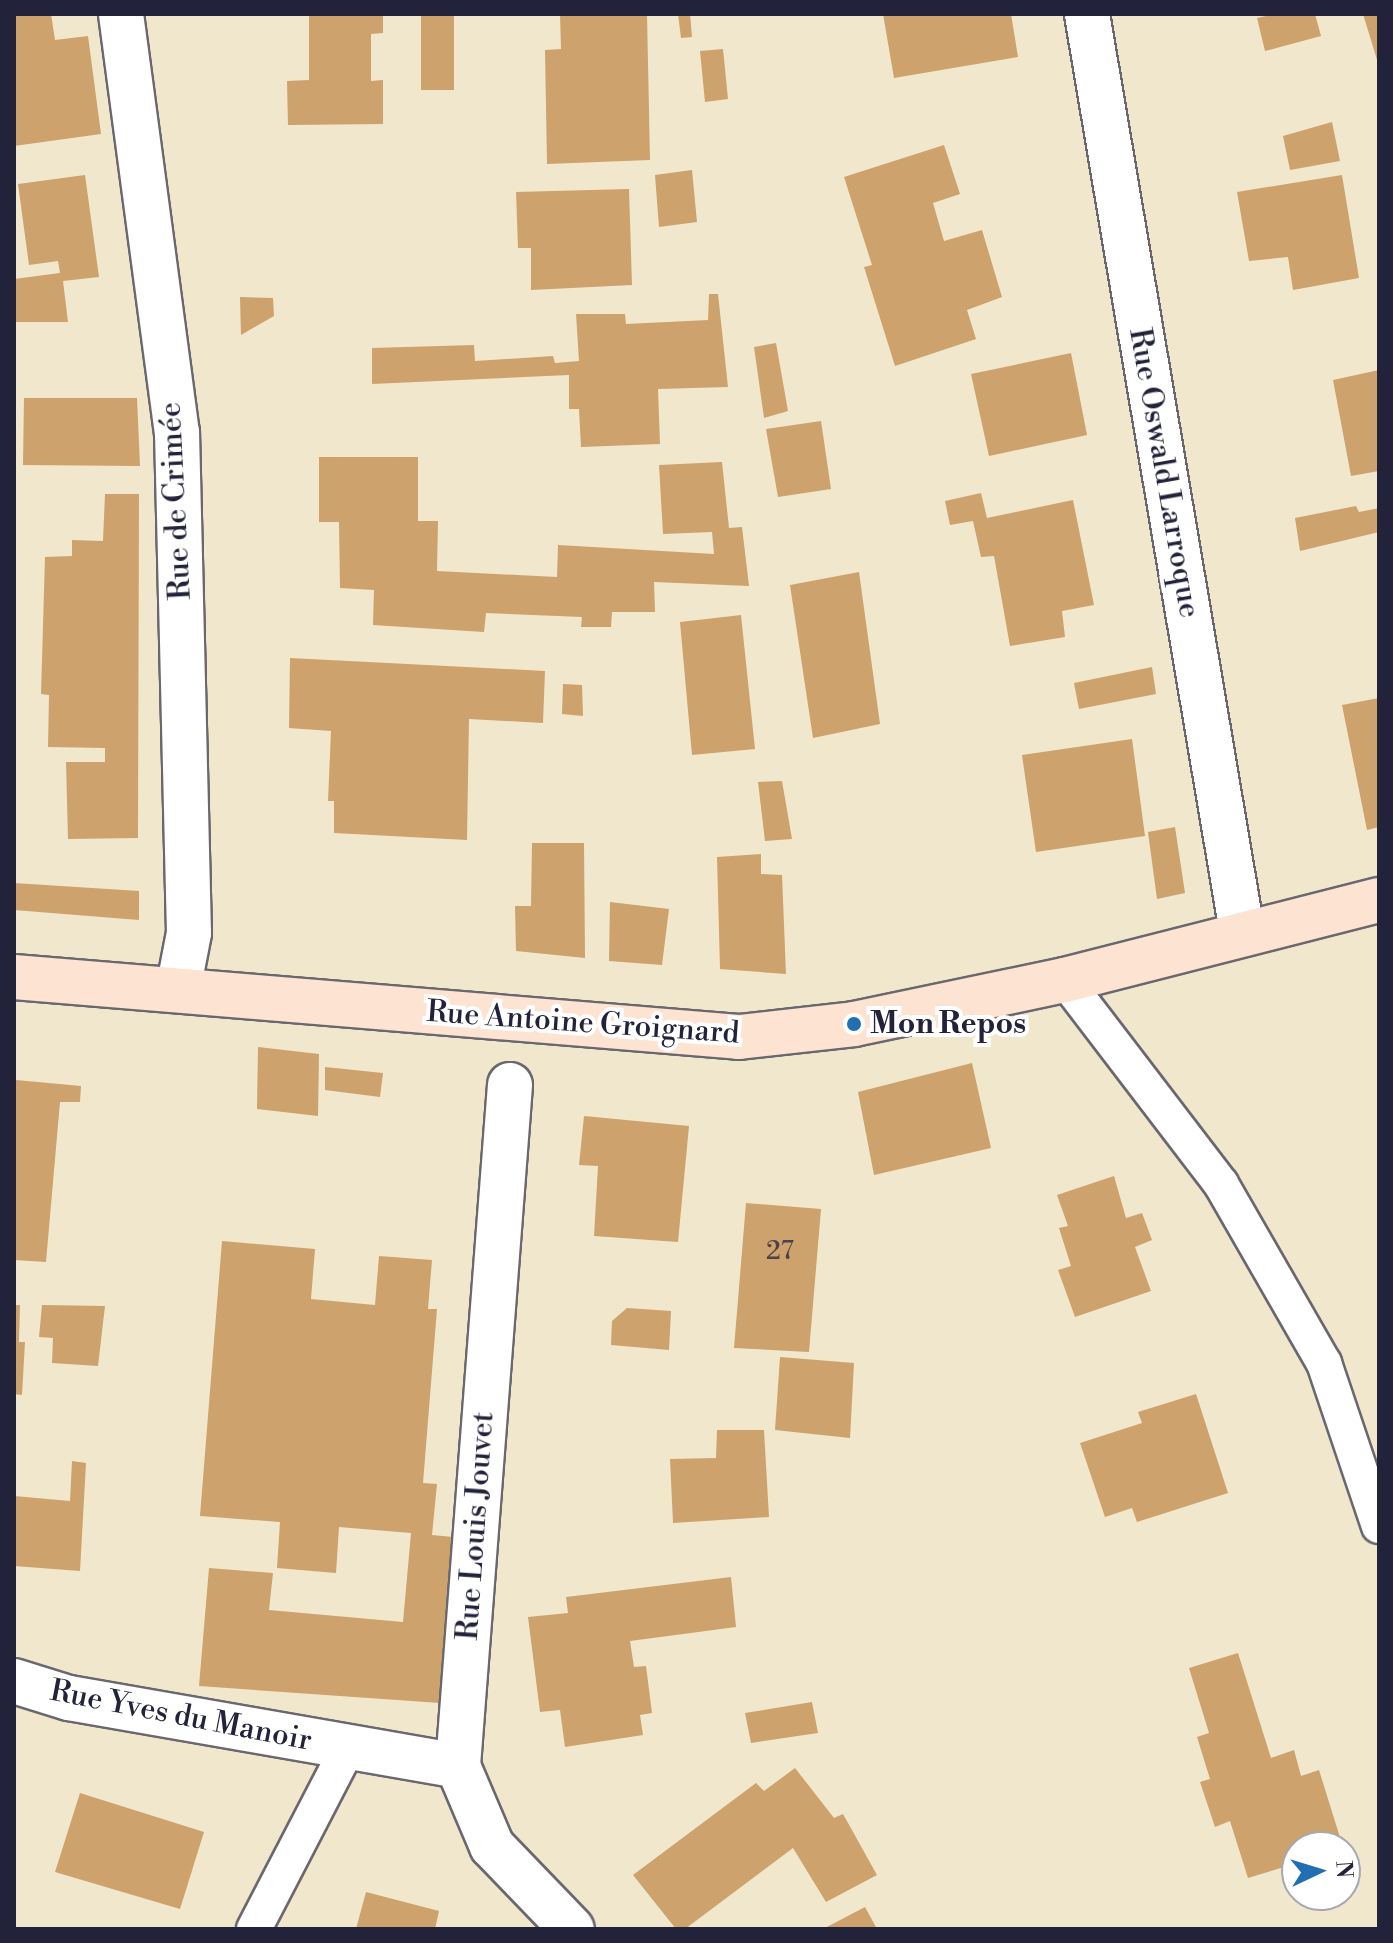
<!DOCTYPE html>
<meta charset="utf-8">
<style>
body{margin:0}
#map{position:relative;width:1393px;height:1943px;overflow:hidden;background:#f1e7cd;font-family:"Libre Bodoni",serif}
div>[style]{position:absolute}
.building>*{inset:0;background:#cda26c}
.roads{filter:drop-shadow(2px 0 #6a676e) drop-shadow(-2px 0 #6a676e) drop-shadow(0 2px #6a676e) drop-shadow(0 -2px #6a676e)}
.service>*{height:34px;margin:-17px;padding:0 17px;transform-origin:17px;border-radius:17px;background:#fff}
.minor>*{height:44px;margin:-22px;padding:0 22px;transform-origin:22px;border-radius:22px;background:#fff}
.secondary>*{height:44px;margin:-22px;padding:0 22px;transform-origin:22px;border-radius:22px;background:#fde3d1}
.dots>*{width:22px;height:22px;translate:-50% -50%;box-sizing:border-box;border:4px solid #fff;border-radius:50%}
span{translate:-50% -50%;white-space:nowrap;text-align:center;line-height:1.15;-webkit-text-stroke:8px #fff;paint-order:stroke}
.number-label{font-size:26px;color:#4d4247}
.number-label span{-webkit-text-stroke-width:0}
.street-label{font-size:30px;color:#22223b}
.poi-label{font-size:30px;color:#22223b;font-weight:700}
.left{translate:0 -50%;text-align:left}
.frame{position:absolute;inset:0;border:16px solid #22223b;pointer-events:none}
.north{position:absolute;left:1281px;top:1831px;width:80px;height:80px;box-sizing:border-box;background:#fff;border:2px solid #a7a7b1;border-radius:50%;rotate:86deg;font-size:22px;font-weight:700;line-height:32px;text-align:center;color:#22223b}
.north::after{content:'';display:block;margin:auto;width:28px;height:36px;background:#1f6fb2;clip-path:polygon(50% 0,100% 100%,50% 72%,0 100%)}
</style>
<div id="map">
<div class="building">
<div style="clip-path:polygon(14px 14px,51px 14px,55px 40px,88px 36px,101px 134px,14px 146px)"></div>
<div style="clip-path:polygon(309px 14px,383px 14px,383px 33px,371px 34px,371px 81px,383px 80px,383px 124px,288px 125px,287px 81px,309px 80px)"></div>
<div style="clip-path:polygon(421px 14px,454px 14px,454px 90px,421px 90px)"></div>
<div style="clip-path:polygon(560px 14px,647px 14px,650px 160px,547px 164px,545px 50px,561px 49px)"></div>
<div style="clip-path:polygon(678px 14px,690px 14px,692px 37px,681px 38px)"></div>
<div style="clip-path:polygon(883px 14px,1011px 14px,1018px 57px,894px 78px)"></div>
<div style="clip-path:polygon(1275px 14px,1315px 14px,1321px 36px,1265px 51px,1257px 18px)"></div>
<div style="clip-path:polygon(1363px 14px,1379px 14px,1379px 63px,1378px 63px)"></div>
<div style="clip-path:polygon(723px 49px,728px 99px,705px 102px,700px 51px)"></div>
<div style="clip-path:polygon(1332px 122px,1340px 161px,1290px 170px,1283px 136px)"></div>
<div style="clip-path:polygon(944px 145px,960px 194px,933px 203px,944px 241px,982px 230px,1002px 297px,967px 310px,976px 339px,895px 366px,864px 267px,872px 265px,844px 177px)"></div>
<div style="clip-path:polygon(692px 170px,697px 222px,659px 227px,655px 175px)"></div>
<div style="clip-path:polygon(85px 175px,99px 277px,63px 281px,68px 322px,14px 322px,14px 279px,60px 273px,58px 261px,29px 265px,18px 184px)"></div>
<div style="clip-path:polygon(1342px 175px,1359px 278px,1293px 290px,1288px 257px,1249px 261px,1237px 192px)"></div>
<div style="clip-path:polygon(629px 189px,632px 285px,531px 290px,531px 248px,518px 248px,516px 192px)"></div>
<div style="clip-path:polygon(709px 294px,718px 294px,728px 387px,658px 389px,660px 444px,581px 447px,579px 409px,569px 409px,569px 375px,372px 384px,372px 348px,474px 345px,475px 361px,553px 356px,555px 363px,579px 361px,576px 314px,625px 314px,626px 324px,708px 320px)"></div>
<div style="clip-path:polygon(240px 297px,273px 298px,274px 316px,241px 335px)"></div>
<div style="clip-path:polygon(776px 343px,788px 411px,764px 418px,754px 347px)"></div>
<div style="clip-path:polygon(1071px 353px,1087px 435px,989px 456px,971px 374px)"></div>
<div style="clip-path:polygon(1379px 370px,1379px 471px,1351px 476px,1333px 380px)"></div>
<div style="clip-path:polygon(24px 398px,137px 398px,140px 466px,23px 465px)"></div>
<div style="clip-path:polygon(821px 421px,831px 489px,778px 497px,766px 429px)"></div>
<div style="clip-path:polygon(319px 457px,418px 457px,418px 521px,438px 521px,437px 571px,557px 577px,558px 545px,714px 554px,712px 532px,663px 534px,659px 465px,722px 462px,729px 528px,742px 527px,749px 586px,654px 582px,655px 612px,612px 612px,611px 627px,581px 627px,582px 617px,486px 613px,484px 632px,373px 625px,374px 590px,340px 588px,339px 522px,319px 522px)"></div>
<div style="clip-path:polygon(981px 493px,987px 518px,1073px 500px,1094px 605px,1062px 611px,1065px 637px,1010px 646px,994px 556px,981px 557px,973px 521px,950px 525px,945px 501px)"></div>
<div style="clip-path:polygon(105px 494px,139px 494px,138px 838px,68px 839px,66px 762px,105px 762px,105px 748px,48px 747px,49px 695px,41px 694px,45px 557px,72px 556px,72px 540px,103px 541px)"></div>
<div style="clip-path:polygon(1356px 506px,1359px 512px,1379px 508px,1379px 532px,1300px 551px,1295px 518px)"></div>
<div style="clip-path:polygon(859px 572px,880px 724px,813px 738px,790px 585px)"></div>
<div style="clip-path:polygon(741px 615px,755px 749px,692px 755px,680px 622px)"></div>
<div style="clip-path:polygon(290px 658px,545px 671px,543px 723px,469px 719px,467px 840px,334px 833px,334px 801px,328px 801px,331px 731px,289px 728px)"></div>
<div style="clip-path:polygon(1152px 667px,1156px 694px,1079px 709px,1074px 683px)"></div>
<div style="clip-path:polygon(563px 684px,582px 685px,583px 716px,562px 714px)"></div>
<div style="clip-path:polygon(1379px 698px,1379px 827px,1367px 830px,1342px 705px)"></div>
<div style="clip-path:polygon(1132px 739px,1145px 836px,1036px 852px,1022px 755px)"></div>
<div style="clip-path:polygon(782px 781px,792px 839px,765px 841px,758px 782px)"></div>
<div style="clip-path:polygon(1175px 827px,1185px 893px,1157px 899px,1148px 832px)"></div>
<div style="clip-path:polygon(532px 843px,584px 843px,585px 958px,516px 951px,515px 906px,531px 906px)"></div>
<div style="clip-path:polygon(761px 854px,761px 874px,782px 875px,786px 974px,720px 969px,717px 857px)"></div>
<div style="clip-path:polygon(14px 883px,139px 891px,139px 920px,14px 910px)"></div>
<div style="clip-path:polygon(610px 902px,669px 909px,662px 965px,609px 961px)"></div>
<div style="clip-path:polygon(258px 1047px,319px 1054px,318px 1116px,257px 1109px)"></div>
<div style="clip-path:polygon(972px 1063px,991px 1148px,874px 1175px,858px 1092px)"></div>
<div style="clip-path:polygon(325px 1067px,383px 1073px,380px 1097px,325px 1090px)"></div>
<div style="clip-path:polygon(16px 1080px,81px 1086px,80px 1102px,60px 1102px,46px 1262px,14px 1260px)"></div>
<div style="clip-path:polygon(584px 1116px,689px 1126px,678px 1242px,594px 1236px,598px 1166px,579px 1165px)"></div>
<div style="clip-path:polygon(1114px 1176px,1126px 1218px,1142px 1213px,1152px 1240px,1135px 1247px,1151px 1291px,1075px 1317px,1058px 1270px,1071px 1266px,1059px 1228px,1068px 1226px,1057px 1195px)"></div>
<div style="clip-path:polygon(746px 1203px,821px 1209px,809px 1352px,734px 1348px)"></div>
<div style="clip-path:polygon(222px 1241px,315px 1249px,311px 1299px,375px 1305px,379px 1256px,432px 1260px,428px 1309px,437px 1309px,423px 1483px,437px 1484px,432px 1535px,453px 1537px,440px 1703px,199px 1686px,209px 1568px,273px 1573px,269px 1610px,403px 1622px,411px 1533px,339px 1527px,336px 1573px,277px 1568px,280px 1522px,200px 1516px)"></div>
<div style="clip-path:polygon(14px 1305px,20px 1305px,19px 1342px,25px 1342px,22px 1395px,14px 1394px)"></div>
<div style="clip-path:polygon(42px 1305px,105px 1306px,98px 1366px,52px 1363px,53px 1338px,39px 1337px)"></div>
<div style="clip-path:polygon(627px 1308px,671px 1311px,669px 1350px,611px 1345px,612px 1321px)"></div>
<div style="clip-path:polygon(780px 1357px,854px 1363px,850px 1438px,775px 1430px)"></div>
<div style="clip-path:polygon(1196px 1394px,1228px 1493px,1137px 1522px,1132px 1508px,1105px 1517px,1080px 1443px,1142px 1423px,1138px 1412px)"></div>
<div style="clip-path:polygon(717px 1430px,764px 1430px,769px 1517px,673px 1523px,670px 1459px,716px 1458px)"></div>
<div style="clip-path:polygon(72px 1461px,86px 1463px,80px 1571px,14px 1566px,14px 1496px,70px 1501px)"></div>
<div style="clip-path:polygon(731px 1577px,736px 1627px,630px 1641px,634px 1667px,646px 1666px,652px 1713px,640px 1715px,643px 1735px,565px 1747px,560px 1710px,540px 1712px,528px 1617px,568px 1613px,566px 1597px)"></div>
<div style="clip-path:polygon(1238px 1653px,1271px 1758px,1294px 1750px,1301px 1776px,1319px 1770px,1343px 1847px,1297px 1847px,1297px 1863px,1248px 1878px,1230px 1821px,1215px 1827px,1200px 1782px,1210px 1779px,1197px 1737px,1209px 1733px,1189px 1668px)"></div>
<div style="clip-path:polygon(812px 1702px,818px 1733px,751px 1743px,745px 1713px)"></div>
<div style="clip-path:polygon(795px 1768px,834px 1818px,843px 1814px,877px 1875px,826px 1902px,793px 1848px,685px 1929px,676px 1929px,633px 1875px,756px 1783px,764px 1791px)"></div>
<div style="clip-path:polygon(80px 1793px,204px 1832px,180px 1909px,55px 1872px)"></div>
<div style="clip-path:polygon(366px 1892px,439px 1911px,435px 1929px,356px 1929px)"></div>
<div style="clip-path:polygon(865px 1907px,877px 1929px,823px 1929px)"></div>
</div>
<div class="roads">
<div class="service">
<div style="left:1065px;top:980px;width:257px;rotate:52.6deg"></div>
<div style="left:1221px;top:1184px;width:207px;rotate:60.1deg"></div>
<div style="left:1324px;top:1363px;width:172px;rotate:71.4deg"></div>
<div style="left:254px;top:1929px;width:204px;rotate:-62.6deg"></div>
</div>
<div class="minor">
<div style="left:121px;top:14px;width:422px;rotate:82.4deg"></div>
<div style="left:177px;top:432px;width:501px;rotate:88.63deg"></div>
<div style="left:189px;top:933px;width:58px;rotate:100.9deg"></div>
<div style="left:1087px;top:14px;width:930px;rotate:80.41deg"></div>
<div style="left:510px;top:1085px;width:683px;rotate:94.37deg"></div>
<div style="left:458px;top:1766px;width:87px;rotate:67deg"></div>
<div style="left:492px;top:1846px;width:115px;rotate:46.1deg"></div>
<div style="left:14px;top:1681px;width:58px;rotate:17.2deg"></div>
<div style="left:69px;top:1698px;width:395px;rotate:9.9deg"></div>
</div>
<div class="secondary">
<div style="left:14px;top:977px;width:727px;rotate:4.73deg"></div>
<div style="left:739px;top:1037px;width:116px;rotate:-6.4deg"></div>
<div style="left:854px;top:1024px;width:216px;rotate:-11.8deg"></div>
<div style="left:1065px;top:980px;width:324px;rotate:-14.3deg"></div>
</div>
</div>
<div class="dots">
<div style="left:854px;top:1024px;background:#1f6fb2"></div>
</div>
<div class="number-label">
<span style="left:780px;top:1252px">27</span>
</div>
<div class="street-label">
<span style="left:1164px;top:473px;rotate:80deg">Rue Oswald Larroque</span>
<span style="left:176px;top:501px;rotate:-93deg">Rue de Crimée</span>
<span style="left:583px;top:1023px;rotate:4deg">Rue Antoine Groignard</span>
<span style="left:476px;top:1526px;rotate:-86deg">Rue Louis Jouvet</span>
<span style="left:181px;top:1716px;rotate:11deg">Rue Yves du Manoir</span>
</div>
<div class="poi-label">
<span class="left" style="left:870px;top:1024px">Mon Repos</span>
</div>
<div class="frame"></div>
<div class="north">N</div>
</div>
